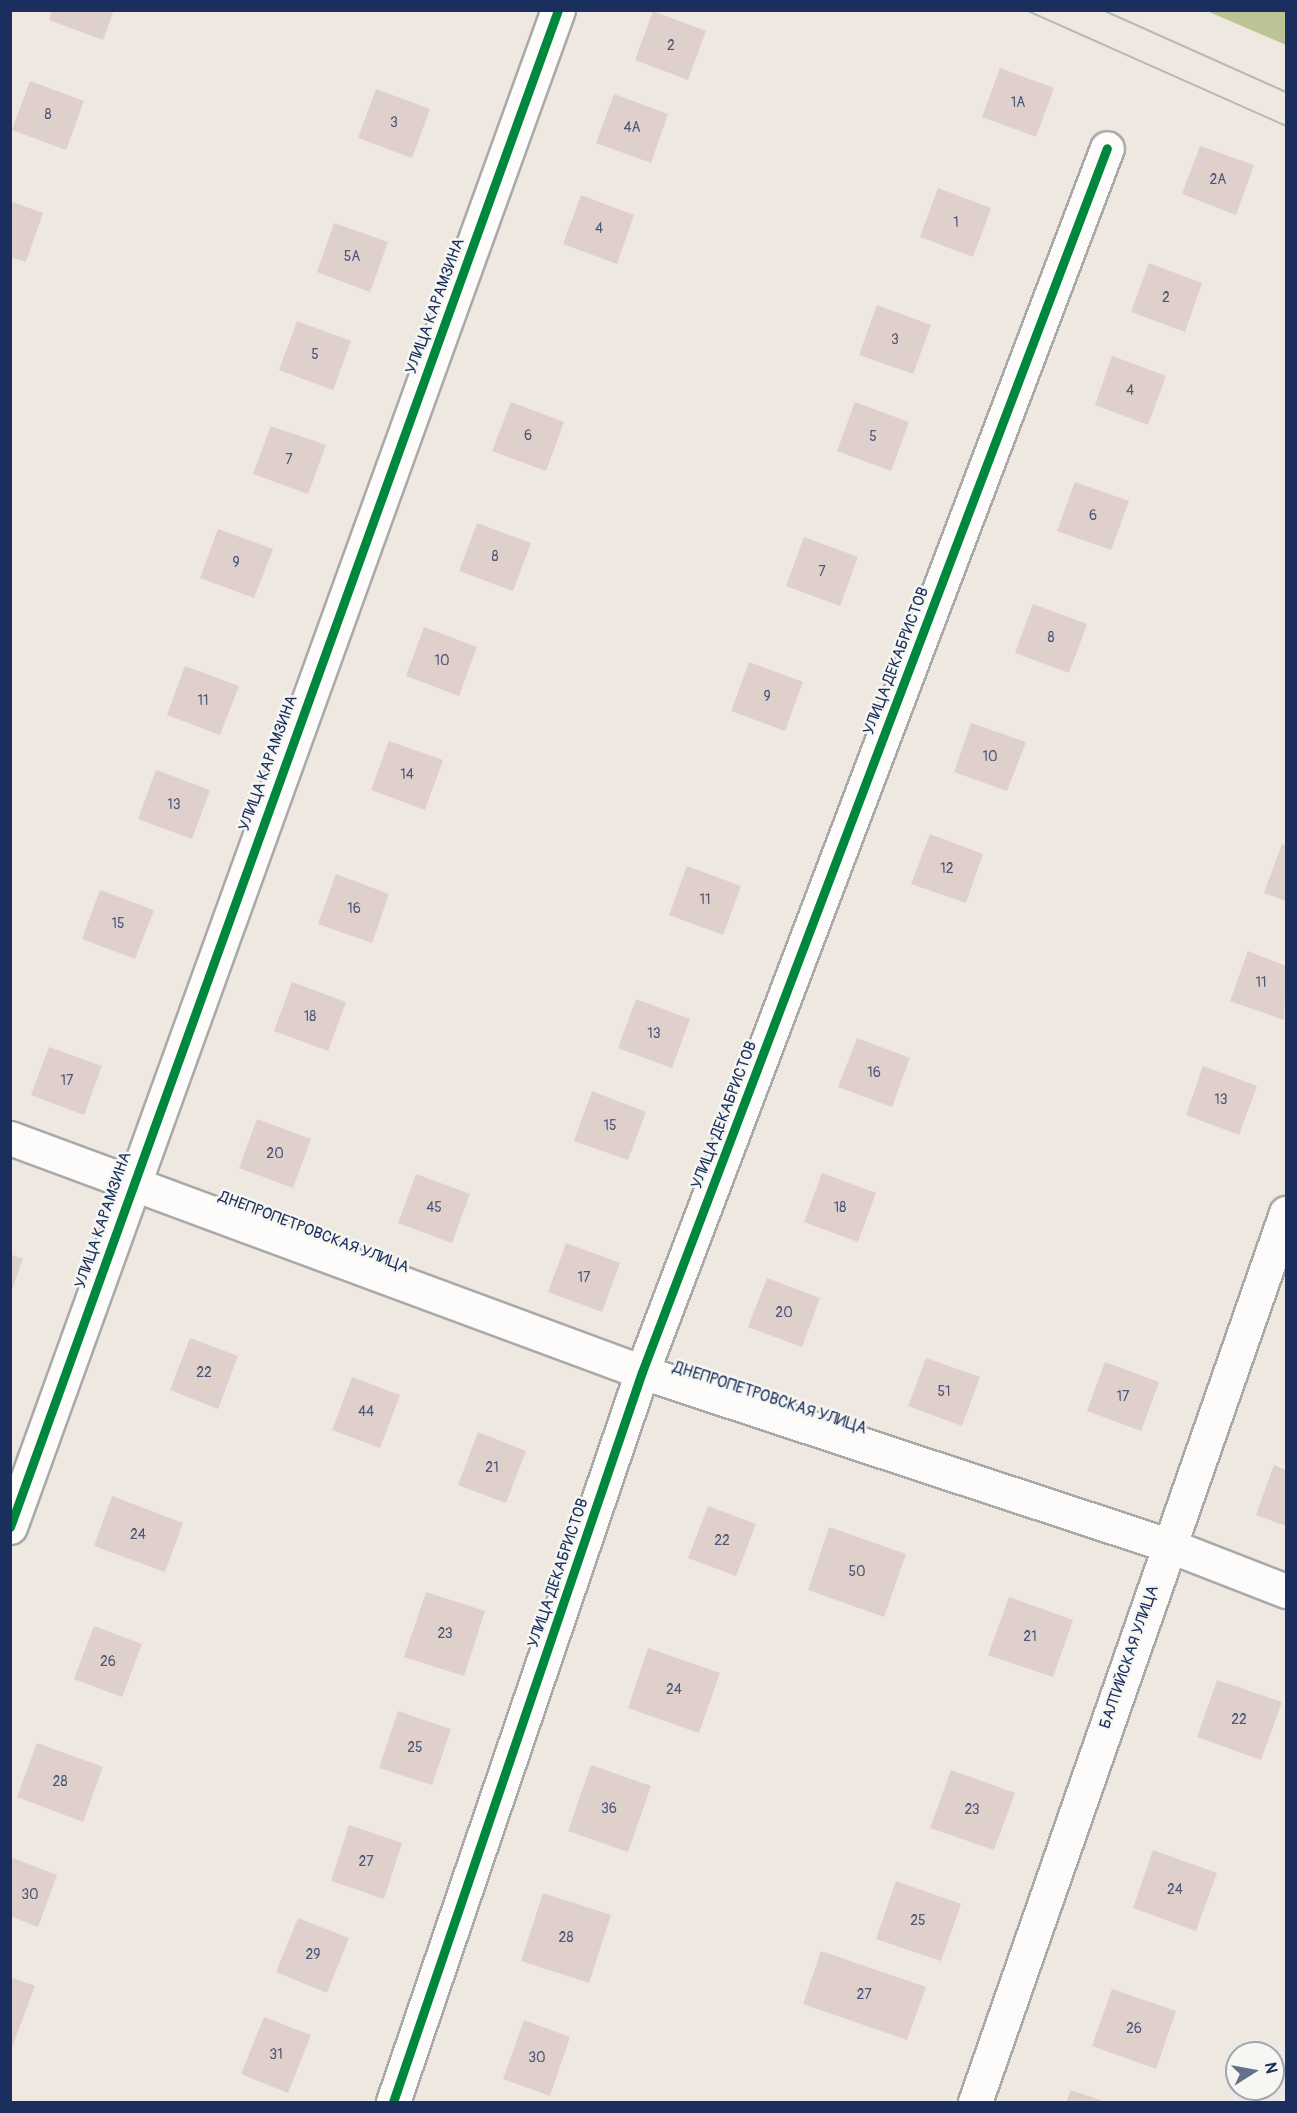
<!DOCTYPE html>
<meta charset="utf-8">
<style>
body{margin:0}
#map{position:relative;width:1297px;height:2113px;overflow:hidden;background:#efe8e0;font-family:Pangolin,sans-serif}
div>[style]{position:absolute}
.forest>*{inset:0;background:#bac494}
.building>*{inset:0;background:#dfd0cb}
.roads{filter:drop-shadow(2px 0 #aaa9aa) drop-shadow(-2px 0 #aaa9aa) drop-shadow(0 2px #aaa9aa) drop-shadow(0 -2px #aaa9aa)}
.street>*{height:33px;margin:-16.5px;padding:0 16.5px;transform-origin:16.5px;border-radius:16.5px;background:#fdfcfa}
.tram>*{height:1.5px;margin:-0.75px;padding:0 0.75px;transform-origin:0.75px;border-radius:0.75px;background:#b7b8bc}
.cycleway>*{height:9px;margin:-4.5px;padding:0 4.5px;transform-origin:4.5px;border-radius:4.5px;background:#00873e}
span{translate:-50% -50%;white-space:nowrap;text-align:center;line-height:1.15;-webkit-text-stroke:5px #f6f6f2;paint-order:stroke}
.number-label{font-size:14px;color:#4c5779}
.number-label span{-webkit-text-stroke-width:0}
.street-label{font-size:16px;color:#1b2f5e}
.frame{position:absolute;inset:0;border:12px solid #1b2f5e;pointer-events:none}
.north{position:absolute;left:1225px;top:2041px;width:60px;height:60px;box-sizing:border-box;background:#f6f6f2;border:2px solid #9ea6b7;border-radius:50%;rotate:79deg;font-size:16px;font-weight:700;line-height:24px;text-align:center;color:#1b2f5e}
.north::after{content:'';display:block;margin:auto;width:21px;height:27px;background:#65708c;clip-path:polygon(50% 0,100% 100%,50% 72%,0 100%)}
</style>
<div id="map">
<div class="forest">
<div style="clip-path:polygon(1207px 11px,1286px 11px,1286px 45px)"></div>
</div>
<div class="building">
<div style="clip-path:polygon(52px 10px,114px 10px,103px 40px,49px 20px)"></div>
<div style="clip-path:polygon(653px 11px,706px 31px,688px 80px,635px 60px)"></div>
<div style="clip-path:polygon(1000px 68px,1054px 88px,1036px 137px,982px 117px)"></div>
<div style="clip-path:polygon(30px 81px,84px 101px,66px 150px,12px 130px)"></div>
<div style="clip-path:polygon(376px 89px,430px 109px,412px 158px,358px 138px)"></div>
<div style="clip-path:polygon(614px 94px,668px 114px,651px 163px,596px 143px)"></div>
<div style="clip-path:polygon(1200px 146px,1254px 165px,1236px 215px,1182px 194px)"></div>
<div style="clip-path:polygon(938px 188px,991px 208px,973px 257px,920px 237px)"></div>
<div style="clip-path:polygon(581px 195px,634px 215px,617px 264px,563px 244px)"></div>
<div style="clip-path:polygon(10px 201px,43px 213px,26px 262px,10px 257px)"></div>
<div style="clip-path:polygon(334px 223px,388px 242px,370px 292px,317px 272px)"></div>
<div style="clip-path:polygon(1149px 263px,1202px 283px,1185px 332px,1131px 312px)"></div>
<div style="clip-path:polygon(877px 305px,931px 325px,913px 374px,859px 355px)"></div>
<div style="clip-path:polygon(297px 321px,351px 341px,333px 390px,279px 370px)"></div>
<div style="clip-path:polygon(1112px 356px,1166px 376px,1148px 425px,1095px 405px)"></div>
<div style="clip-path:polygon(511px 402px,564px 422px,546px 471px,492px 451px)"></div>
<div style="clip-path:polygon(855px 402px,909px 422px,891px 471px,837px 451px)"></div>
<div style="clip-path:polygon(271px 426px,326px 445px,308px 494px,253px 474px)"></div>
<div style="clip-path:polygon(1075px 482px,1129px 501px,1111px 550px,1057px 531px)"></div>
<div style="clip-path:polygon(477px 523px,531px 543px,513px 591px,459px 571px)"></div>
<div style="clip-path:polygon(218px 529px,273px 549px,254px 598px,200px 578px)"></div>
<div style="clip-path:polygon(804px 537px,858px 557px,840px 606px,786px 586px)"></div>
<div style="clip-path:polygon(1033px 604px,1087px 624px,1069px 673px,1015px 653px)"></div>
<div style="clip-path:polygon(424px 627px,477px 647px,459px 696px,406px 676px)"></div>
<div style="clip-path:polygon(749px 662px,803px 682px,785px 731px,731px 711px)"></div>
<div style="clip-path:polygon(185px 666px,239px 686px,220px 735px,167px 715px)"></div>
<div style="clip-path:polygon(971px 723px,1026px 742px,1007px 791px,954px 772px)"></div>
<div style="clip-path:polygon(389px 741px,443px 760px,425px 810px,371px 790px)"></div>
<div style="clip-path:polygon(156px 770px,210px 790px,192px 839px,138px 819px)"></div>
<div style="clip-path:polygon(930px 834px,983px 854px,966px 903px,911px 884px)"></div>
<div style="clip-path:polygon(1282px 844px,1286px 846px,1286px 901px,1264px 893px)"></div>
<div style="clip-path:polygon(687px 866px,741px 886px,723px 935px,669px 915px)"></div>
<div style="clip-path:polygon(336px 874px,389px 894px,372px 943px,318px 924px)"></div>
<div style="clip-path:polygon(100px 890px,154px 910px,135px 959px,82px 939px)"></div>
<div style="clip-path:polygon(1248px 951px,1286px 966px,1284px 1020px,1230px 1001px)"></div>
<div style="clip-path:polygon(292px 982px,346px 1002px,328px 1051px,274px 1031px)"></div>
<div style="clip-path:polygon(636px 999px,690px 1019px,672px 1068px,618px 1048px)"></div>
<div style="clip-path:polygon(857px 1038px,910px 1058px,892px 1107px,838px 1087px)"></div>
<div style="clip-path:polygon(49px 1047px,102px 1066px,84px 1115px,31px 1095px)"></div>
<div style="clip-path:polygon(1203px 1066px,1257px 1086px,1239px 1135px,1186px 1115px)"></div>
<div style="clip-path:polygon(592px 1091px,646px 1112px,628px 1160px,574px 1141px)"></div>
<div style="clip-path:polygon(257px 1119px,311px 1139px,293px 1188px,239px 1168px)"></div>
<div style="clip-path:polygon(822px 1173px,876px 1193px,858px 1242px,804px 1222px)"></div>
<div style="clip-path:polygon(416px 1174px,470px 1194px,452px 1243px,398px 1223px)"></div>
<div style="clip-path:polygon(566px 1243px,620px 1263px,602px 1312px,548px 1292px)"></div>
<div style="clip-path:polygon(10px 1254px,23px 1259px,11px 1292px,10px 1292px)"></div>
<div style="clip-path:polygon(767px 1278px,820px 1298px,802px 1347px,748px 1327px)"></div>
<div style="clip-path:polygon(190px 1338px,238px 1356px,218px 1409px,170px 1390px)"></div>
<div style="clip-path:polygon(926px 1358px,980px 1377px,962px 1426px,908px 1406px)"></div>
<div style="clip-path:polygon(1105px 1362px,1159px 1382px,1141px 1431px,1087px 1411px)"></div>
<div style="clip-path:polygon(352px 1377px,400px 1395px,380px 1448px,332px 1430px)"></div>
<div style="clip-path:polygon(478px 1432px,526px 1451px,506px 1503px,458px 1485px)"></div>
<div style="clip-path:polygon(1274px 1465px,1286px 1470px,1286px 1526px,1256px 1515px)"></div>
<div style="clip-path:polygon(112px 1496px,183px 1523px,165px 1572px,94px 1546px)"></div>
<div style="clip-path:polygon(708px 1506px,756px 1524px,736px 1576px,688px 1558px)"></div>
<div style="clip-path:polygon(829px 1527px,906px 1554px,884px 1617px,808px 1590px)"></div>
<div style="clip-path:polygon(426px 1592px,485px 1611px,464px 1676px,404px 1657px)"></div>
<div style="clip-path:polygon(1009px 1597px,1073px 1620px,1053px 1677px,988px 1655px)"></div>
<div style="clip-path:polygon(94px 1626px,142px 1644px,122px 1697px,74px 1679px)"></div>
<div style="clip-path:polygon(648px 1648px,720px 1673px,699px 1733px,628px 1708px)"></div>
<div style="clip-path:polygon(1217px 1680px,1282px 1702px,1261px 1760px,1197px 1737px)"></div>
<div style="clip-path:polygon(398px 1711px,451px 1729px,432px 1785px,379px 1768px)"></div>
<div style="clip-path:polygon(37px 1743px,103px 1767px,83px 1822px,17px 1797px)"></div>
<div style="clip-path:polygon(591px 1765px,651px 1786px,628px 1852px,568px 1831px)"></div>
<div style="clip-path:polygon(951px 1770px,1015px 1793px,994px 1850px,930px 1828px)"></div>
<div style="clip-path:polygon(349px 1825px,402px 1843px,384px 1899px,331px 1881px)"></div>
<div style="clip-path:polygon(1153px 1850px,1217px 1873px,1196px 1931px,1133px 1908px)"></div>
<div style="clip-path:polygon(10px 1857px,57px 1875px,38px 1927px,10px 1916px)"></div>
<div style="clip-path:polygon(896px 1881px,961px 1904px,941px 1961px,876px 1939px)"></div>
<div style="clip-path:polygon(543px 1893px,611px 1915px,589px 1983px,521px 1961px)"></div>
<div style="clip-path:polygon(298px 1918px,349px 1938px,327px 1993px,276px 1972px)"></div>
<div style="clip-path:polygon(821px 1951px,926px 1987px,907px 2040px,803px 2004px)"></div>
<div style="clip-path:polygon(10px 1977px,35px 1986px,11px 2050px,10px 2050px)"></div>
<div style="clip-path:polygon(1112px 1989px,1176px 2011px,1156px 2069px,1092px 2046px)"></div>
<div style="clip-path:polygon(264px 2017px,311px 2035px,288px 2093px,241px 2074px)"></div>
<div style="clip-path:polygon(524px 2020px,570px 2037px,550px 2096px,503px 2079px)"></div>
<div style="clip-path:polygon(1071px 2090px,1106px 2102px,1066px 2102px)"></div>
</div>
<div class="roads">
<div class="street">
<div style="left:10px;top:1138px;width:674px;rotate:20.32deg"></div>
<div style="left:642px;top:1372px;width:554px;rotate:18.21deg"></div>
<div style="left:1168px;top:1545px;width:127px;rotate:21.3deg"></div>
<div style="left:10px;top:1527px;width:1613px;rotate:-70.14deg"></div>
<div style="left:393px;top:2102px;width:771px;rotate:-71.17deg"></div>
<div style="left:642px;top:1372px;width:1309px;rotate:-69.2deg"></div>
<div style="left:975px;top:2102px;width:942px;rotate:-70.72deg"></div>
</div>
</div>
<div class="tram">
<div style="left:1026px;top:10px;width:285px;rotate:24deg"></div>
<div style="left:1103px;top:10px;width:201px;rotate:24.1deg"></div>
</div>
<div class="cycleway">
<div style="left:10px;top:1527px;width:1613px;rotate:-70.14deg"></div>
<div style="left:393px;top:2102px;width:771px;rotate:-71.17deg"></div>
<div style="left:642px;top:1372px;width:1309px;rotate:-69.2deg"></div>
</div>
<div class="number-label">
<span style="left:671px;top:46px">2</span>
<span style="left:1018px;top:103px">1А</span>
<span style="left:48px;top:115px">8</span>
<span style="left:394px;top:123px">3</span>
<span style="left:632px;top:128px">4А</span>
<span style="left:1218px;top:180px">2А</span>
<span style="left:956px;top:223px">1</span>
<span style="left:599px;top:229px">4</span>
<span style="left:352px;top:257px">5А</span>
<span style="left:1166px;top:298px">2</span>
<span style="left:895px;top:340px">3</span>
<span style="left:315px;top:355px">5</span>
<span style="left:1130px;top:391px">4</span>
<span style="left:528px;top:436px">6</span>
<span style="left:873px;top:437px">5</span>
<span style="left:289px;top:460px">7</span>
<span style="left:1093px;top:516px">6</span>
<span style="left:495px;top:557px">8</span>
<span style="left:236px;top:563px">9</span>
<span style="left:822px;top:572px">7</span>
<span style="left:1051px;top:638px">8</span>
<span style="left:442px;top:661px">10</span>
<span style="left:767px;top:697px">9</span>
<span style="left:203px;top:701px">11</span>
<span style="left:990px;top:757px">10</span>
<span style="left:407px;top:775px">14</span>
<span style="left:174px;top:805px">13</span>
<span style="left:947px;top:869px">12</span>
<span style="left:705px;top:900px">11</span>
<span style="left:354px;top:909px">16</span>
<span style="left:118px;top:924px">15</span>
<span style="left:1261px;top:983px">11</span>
<span style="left:310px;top:1017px">18</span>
<span style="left:654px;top:1034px">13</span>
<span style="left:874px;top:1073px">16</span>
<span style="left:67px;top:1081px">17</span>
<span style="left:1221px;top:1100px">13</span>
<span style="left:610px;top:1126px">15</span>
<span style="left:275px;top:1154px">20</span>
<span style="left:434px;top:1208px">45</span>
<span style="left:840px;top:1208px">18</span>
<span style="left:584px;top:1278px">17</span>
<span style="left:784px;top:1313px">20</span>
<span style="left:204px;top:1373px">22</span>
<span style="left:944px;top:1392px">51</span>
<span style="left:1123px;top:1397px">17</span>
<span style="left:366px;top:1412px">44</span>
<span style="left:492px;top:1468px">21</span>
<span style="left:138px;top:1535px">24</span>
<span style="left:722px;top:1541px">22</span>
<span style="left:857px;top:1572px">50</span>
<span style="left:445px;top:1634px">23</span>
<span style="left:1030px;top:1637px">21</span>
<span style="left:108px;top:1662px">26</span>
<span style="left:674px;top:1690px">24</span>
<span style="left:1239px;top:1720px">22</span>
<span style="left:415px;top:1748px">25</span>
<span style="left:60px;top:1782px">28</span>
<span style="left:609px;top:1809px">36</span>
<span style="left:972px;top:1810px">23</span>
<span style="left:366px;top:1862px">27</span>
<span style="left:1175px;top:1890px">24</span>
<span style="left:30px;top:1895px">30</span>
<span style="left:918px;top:1921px">25</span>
<span style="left:566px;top:1938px">28</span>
<span style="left:313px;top:1955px">29</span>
<span style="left:864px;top:1995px">27</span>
<span style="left:1134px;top:2029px">26</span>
<span style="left:276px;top:2055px">31</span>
<span style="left:537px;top:2058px">30</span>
</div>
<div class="street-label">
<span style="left:435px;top:306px;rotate:-70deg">УЛИЦА КАРАМЗИНА</span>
<span style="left:896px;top:661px;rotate:-69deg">УЛИЦА ДЕКАБРИСТОВ</span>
<span style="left:268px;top:763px;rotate:-70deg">УЛИЦА КАРАМЗИНА</span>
<span style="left:724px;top:1115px;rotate:-69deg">УЛИЦА ДЕКАБРИСТОВ</span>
<span style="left:103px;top:1220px;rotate:-71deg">УЛИЦА КАРАМЗИНА</span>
<span style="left:314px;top:1232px;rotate:21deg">ДНЕПРОПЕТРОВСКАЯ УЛИЦА</span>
<span style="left:770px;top:1398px;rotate:18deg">ДНЕПРОПЕТРОВСКАЯ УЛИЦА</span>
<span style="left:558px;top:1573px;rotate:-71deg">УЛИЦА ДЕКАБРИСТОВ</span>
<span style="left:1129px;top:1657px;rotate:-71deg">БАЛТИЙСКАЯ УЛИЦА</span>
</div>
<div class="frame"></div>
<div class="north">N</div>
</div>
